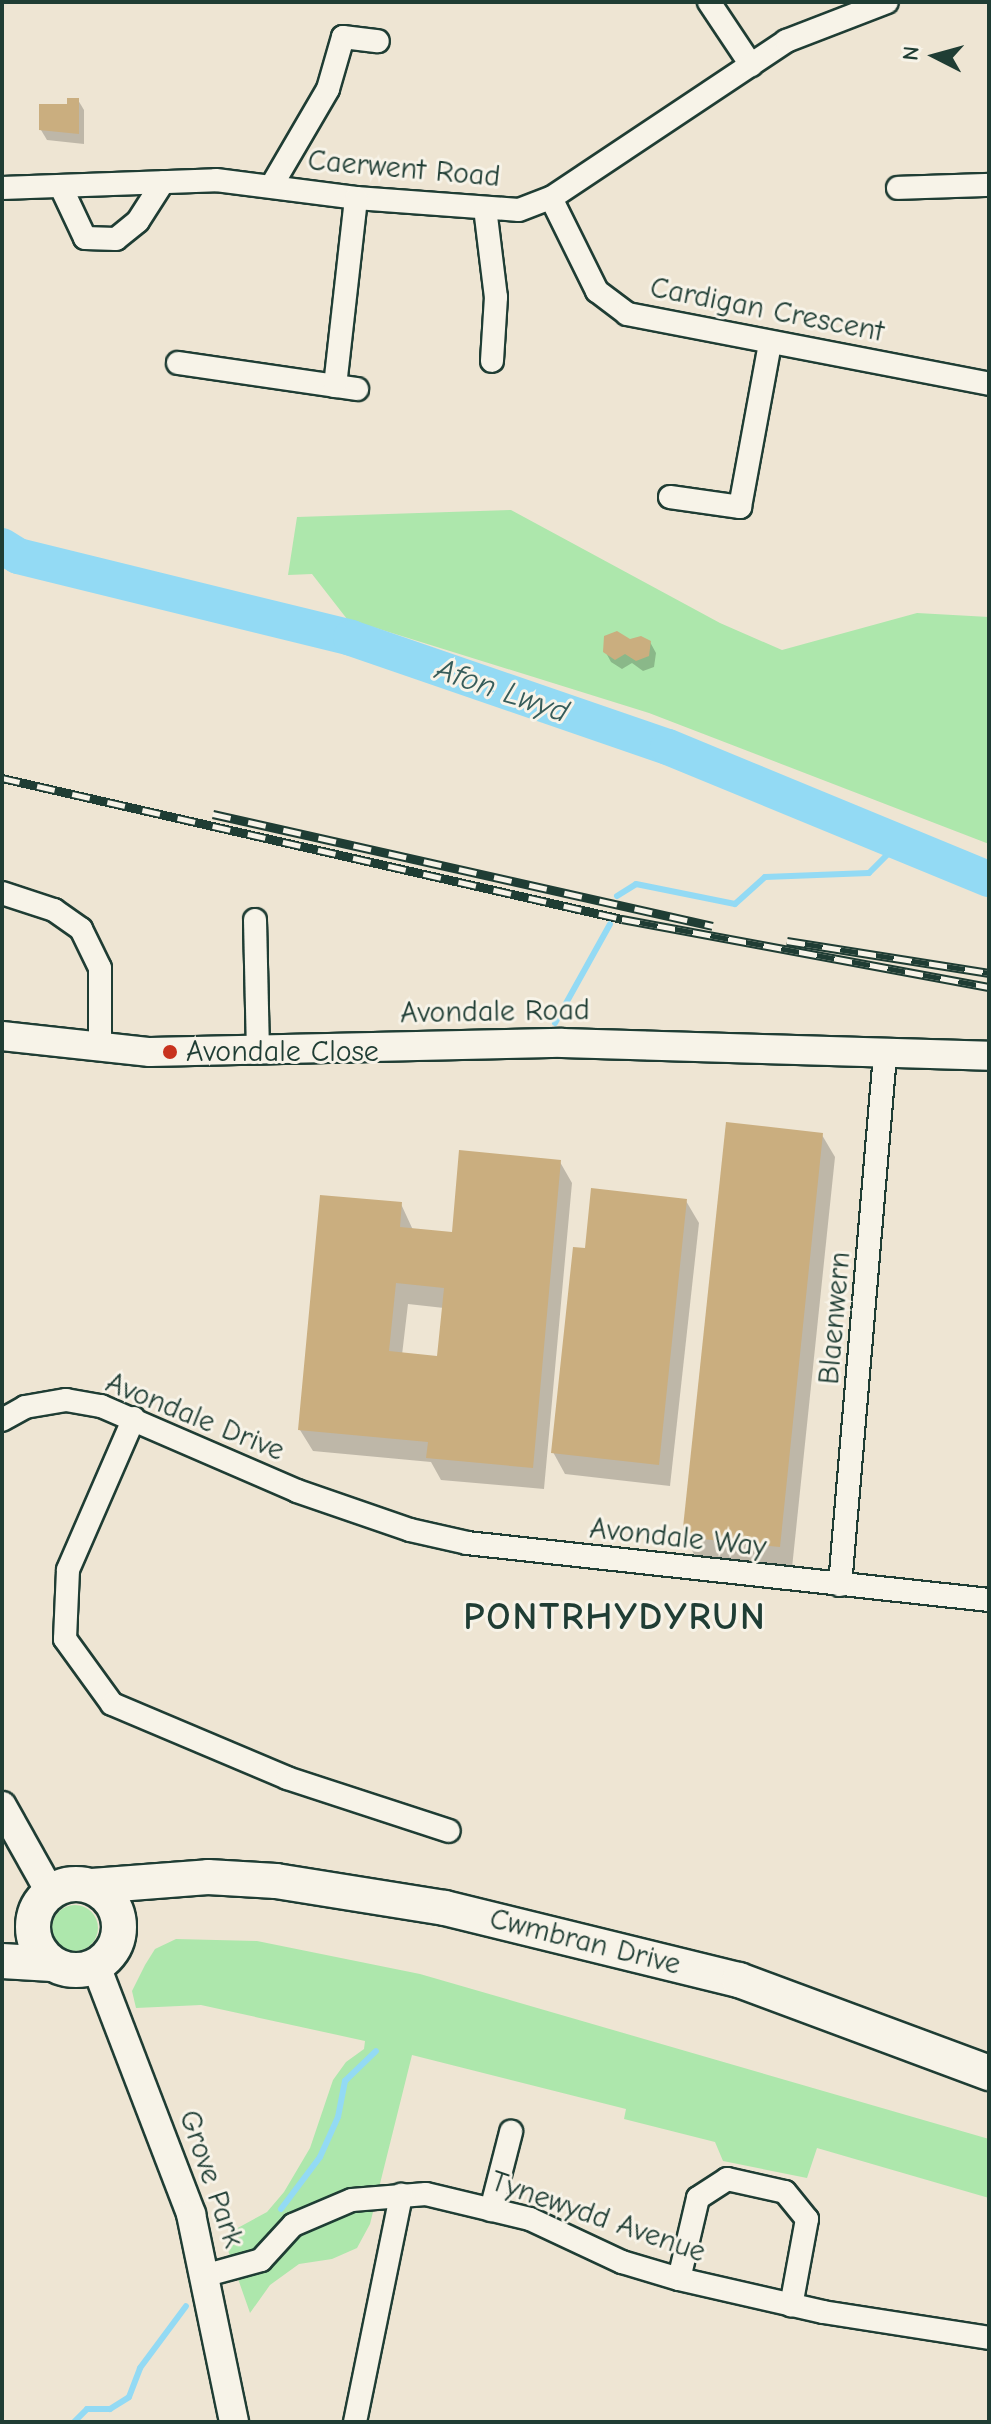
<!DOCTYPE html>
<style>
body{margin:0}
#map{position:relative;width:991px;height:2424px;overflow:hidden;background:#eee5d3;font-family:"Comic Neue",sans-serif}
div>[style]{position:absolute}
.green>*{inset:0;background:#ade7ac}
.round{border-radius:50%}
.shadow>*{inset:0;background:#0003}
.stream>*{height:6px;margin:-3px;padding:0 3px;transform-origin:3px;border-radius:3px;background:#93daf4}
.river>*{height:36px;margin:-18px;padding:0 18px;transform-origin:18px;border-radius:18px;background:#93daf4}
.building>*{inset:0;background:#caae7f}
.roads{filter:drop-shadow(2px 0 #1f3d34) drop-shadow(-2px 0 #1f3d34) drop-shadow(0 2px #1f3d34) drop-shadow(0 -2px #1f3d34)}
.minor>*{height:22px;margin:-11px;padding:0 11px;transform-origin:11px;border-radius:11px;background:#f7f3e8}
.tertiary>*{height:28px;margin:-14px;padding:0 14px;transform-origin:14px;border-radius:14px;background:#f7f3e8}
.primary>*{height:34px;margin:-17px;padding:0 17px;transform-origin:17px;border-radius:17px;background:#f7f3e8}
.primary>.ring{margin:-17px;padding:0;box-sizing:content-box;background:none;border:34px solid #f7f3e8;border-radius:50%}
.rail>*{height:9px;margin-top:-4.5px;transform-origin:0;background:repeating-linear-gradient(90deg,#f7f3e8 0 18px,#1f3d34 0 36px);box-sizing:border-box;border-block:2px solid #1f3d34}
.dots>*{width:22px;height:22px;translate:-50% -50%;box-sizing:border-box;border:4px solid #f7f3e8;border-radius:50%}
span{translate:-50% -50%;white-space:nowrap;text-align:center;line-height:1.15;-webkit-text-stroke:6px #f7f3e8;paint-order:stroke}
.street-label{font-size:30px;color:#1f3d34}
.poi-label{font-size:30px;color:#1f3d34}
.left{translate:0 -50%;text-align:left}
.water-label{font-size:32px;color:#365c5a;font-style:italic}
.district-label{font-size:38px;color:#1f3d34;font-weight:700;letter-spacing:2px}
.frame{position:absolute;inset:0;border:4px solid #1f3d34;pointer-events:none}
.north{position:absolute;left:895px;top:16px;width:80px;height:80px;-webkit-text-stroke:6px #f7f3e8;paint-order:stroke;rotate:276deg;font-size:22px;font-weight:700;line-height:32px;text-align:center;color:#1f3d34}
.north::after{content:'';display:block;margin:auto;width:28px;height:36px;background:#1f3d34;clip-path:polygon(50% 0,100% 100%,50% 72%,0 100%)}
</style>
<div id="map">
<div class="green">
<div style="clip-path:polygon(511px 510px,720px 623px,782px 650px,917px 613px,989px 617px,989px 844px,649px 713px,347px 619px,312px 574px,288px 575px,297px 517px)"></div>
<div class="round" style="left:52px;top:1905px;width:46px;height:46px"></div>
<div style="clip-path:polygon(176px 1939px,257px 1941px,420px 1974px,989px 2139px,989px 2198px,817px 2148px,807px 2178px,723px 2161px,715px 2142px,624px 2119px,626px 2109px,412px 2055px,370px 2224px,357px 2248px,332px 2259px,299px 2264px,270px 2285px,250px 2313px,223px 2236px,267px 2212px,284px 2192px,310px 2148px,333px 2080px,346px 2062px,364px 2049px,365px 2041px,201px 2005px,136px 2008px,132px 1991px,145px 1965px,155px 1949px)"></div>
</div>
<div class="shadow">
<div style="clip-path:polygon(78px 100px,84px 110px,84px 144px,47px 140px,41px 130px)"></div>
<div style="clip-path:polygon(629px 641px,650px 642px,656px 653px,654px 667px,643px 671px,632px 663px,622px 669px,611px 662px,605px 651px)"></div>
<div style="clip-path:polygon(822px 1135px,835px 1157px,792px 1568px,697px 1559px,684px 1537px)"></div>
<div style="clip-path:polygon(evenodd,560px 1162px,572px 1183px,544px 1489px,441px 1480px,431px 1462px,313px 1451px,300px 1430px,401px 1204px,413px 1230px,454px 1234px,560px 1162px,408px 1304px,444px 1308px,439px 1359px,402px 1355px,408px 1304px)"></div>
<div style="clip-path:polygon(686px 1201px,699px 1223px,670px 1486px,565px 1474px,553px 1452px,587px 1250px)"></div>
</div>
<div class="stream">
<div style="left:617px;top:896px;width:22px;rotate:-32deg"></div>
<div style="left:636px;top:884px;width:101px;rotate:11.4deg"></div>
<div style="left:735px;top:904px;width:40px;rotate:-42deg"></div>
<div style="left:765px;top:877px;width:104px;rotate:-2.2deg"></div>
<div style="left:869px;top:873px;width:40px;rotate:-45deg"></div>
<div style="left:555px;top:1023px;width:113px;rotate:-60.9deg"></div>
<div style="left:281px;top:2209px;width:65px;rotate:-53.1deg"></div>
<div style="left:320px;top:2157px;width:44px;rotate:-65.8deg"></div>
<div style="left:338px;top:2117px;width:37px;rotate:-79deg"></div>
<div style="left:345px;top:2081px;width:43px;rotate:-44.1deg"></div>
<div style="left:74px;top:2422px;width:18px;rotate:-45deg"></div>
<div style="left:87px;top:2409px;width:23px"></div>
<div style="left:110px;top:2409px;width:22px;rotate:-32deg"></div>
<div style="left:129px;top:2397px;width:31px;rotate:-69deg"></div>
<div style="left:140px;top:2368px;width:77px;rotate:-53.4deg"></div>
</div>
<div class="river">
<div style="left:2px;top:546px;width:19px;rotate:32deg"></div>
<div style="left:18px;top:556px;width:343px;rotate:13.8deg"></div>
<div style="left:351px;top:638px;width:335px;rotate:19deg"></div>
<div style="left:668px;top:747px;width:347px;rotate:22.4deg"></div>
</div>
<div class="building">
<div style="clip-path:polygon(67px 98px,79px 98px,79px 134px,39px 130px,39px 104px,67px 104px)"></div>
<div style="clip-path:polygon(617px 631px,630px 639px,641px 636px,651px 641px,649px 656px,636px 661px,625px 654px,615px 660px,603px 652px,604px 636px)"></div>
<div style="clip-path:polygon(726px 1122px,823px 1133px,780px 1547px,682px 1537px)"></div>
<div style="clip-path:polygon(evenodd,459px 1150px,561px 1160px,533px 1468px,426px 1458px,428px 1442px,298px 1430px,320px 1195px,402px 1202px,400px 1227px,452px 1232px,459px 1150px,396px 1283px,444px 1288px,437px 1356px,389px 1351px,396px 1283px)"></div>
<div style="clip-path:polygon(591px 1188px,687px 1199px,659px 1465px,551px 1453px,573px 1247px,585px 1248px)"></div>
</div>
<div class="roads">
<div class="minor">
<div style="left:709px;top:2px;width:76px;rotate:56.3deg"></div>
<div style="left:272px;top:185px;width:111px;rotate:-59.7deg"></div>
<div style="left:328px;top:89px;width:54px;rotate:-73.9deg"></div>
<div style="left:343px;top:37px;width:35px;rotate:7deg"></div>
<div style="left:61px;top:187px;width:56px;rotate:64.8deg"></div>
<div style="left:85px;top:238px;width:31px;rotate:2deg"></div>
<div style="left:116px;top:239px;width:28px;rotate:-39deg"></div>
<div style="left:138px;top:221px;width:46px;rotate:-57.3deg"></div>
<div style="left:2px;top:188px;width:214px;rotate:-2.1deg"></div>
<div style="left:216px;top:180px;width:141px;rotate:7.3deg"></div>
<div style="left:356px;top:198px;width:163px;rotate:4.2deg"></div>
<div style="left:519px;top:210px;width:34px;rotate:-21deg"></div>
<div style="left:551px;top:198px;width:283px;rotate:-33.7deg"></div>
<div style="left:786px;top:41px;width:108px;rotate:-21.1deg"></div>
<div style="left:898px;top:188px;width:91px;rotate:-1.9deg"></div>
<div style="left:551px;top:198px;width:104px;rotate:63.7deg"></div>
<div style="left:597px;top:291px;width:38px;rotate:37deg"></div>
<div style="left:627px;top:314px;width:369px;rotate:10.9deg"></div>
<div style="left:485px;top:208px;width:90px;rotate:83deg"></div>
<div style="left:496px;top:297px;width:64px;rotate:93.6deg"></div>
<div style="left:178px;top:363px;width:181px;rotate:8.3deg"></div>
<div style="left:335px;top:386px;width:189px;rotate:-83.6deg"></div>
<div style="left:670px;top:497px;width:71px;rotate:8.1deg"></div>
<div style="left:740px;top:507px;width:166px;rotate:-79.6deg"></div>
<div style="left:2px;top:893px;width:55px;rotate:18.1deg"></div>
<div style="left:54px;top:910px;width:33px;rotate:35deg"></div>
<div style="left:81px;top:929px;width:43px;rotate:64deg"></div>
<div style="left:100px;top:968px;width:80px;rotate:90deg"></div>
<div style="left:255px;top:920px;width:129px;rotate:88.7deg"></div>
<div style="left:134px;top:1418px;width:166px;rotate:113.5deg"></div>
<div style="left:68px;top:1570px;width:69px;rotate:92.5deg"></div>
<div style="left:65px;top:1639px;width:80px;rotate:54.1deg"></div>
<div style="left:112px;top:1704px;width:190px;rotate:22.9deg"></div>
<div style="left:287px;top:1778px;width:170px;rotate:18.1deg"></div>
<div style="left:2px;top:1420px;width:26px;rotate:-29deg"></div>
<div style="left:25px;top:1407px;width:42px;rotate:-9.7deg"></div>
<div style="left:66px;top:1400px;width:36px;rotate:10deg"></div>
<div style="left:101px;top:1406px;width:214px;rotate:23.4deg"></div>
<div style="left:297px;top:1491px;width:120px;rotate:19deg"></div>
<div style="left:410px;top:1530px;width:58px;rotate:12.8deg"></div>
<div style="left:467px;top:1543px;width:525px;rotate:6.23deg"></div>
<div style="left:840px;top:1585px;width:532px;rotate:-85.15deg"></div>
<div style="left:491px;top:2210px;width:81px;rotate:-75.6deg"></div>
<div style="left:207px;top:2275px;width:56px;rotate:-15.5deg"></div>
<div style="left:261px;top:2260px;width:47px;rotate:-47.6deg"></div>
<div style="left:293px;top:2225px;width:64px;rotate:-23deg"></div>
<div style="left:352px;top:2200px;width:74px;rotate:-4.6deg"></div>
<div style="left:426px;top:2194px;width:107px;rotate:13.5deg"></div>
<div style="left:530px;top:2219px;width:102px;rotate:25.1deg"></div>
<div style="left:622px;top:2262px;width:59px;rotate:16.6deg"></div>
<div style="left:679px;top:2279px;width:148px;rotate:12.9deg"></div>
<div style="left:823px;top:2312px;width:168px;rotate:8.9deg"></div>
<div style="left:679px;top:2279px;width:83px;rotate:-76.8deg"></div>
<div style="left:698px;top:2198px;width:35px;rotate:-33deg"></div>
<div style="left:727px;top:2179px;width:59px;rotate:12.6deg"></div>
<div style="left:785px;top:2192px;width:35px;rotate:51deg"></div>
<div style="left:807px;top:2219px;width:88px;rotate:100.4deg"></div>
<div style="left:355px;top:2422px;width:232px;rotate:-78.5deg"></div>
</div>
<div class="tertiary">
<div style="left:2px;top:1036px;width:149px;rotate:6.2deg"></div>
<div style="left:150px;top:1052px;width:412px;rotate:-1.3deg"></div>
<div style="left:562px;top:1043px;width:427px;rotate:1.7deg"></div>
<div style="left:2px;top:1806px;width:98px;rotate:60.8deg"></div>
<div style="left:96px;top:1966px;width:266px;rotate:69deg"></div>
<div style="left:191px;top:2214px;width:212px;rotate:78.3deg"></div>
</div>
<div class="primary">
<div class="ring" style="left:33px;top:1884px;width:52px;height:52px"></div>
<div style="left:92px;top:1886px;width:116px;rotate:-4.4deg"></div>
<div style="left:208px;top:1877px;width:68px;rotate:3.4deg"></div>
<div style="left:276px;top:1881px;width:171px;rotate:9.1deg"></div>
<div style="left:445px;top:1908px;width:303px;rotate:13.8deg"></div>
<div style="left:739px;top:1980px;width:267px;rotate:20.4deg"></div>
<div style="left:2px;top:1961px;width:50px;rotate:3.4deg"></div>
</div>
</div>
<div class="rail">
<div style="left:2px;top:778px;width:636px;rotate:12.81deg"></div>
<div style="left:622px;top:919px;width:373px;rotate:10.5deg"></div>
<div style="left:213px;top:814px;width:512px;rotate:12.63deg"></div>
<div style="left:787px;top:941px;width:205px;rotate:9deg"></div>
</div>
<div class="dots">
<div style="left:170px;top:1052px;background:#c8321e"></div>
</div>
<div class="street-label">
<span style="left:404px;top:169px;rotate:5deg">Caerwent Road</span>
<span style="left:767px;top:310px;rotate:11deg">Cardigan Crescent</span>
<span style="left:495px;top:1012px;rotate:-1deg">Avondale Road</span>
<span style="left:835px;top:1318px;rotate:-85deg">Blaenwern</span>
<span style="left:195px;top:1417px;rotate:22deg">Avondale Drive</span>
<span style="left:678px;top:1538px;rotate:6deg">Avondale Way</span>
<span style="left:585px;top:1942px;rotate:14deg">Cwmbran Drive</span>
<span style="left:211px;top:2179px;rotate:71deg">Grove Park</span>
<span style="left:598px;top:2217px;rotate:19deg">Tynewydd Avenue</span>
</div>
<div class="poi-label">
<span class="left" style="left:186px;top:1052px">Avondale Close</span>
</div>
<div class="water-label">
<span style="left:502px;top:691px;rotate:19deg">Afon Lwyd</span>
</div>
<div class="district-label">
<span style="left:615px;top:1618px">PONTRHYDYRUN</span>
</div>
<div class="frame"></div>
<div class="north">N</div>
</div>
